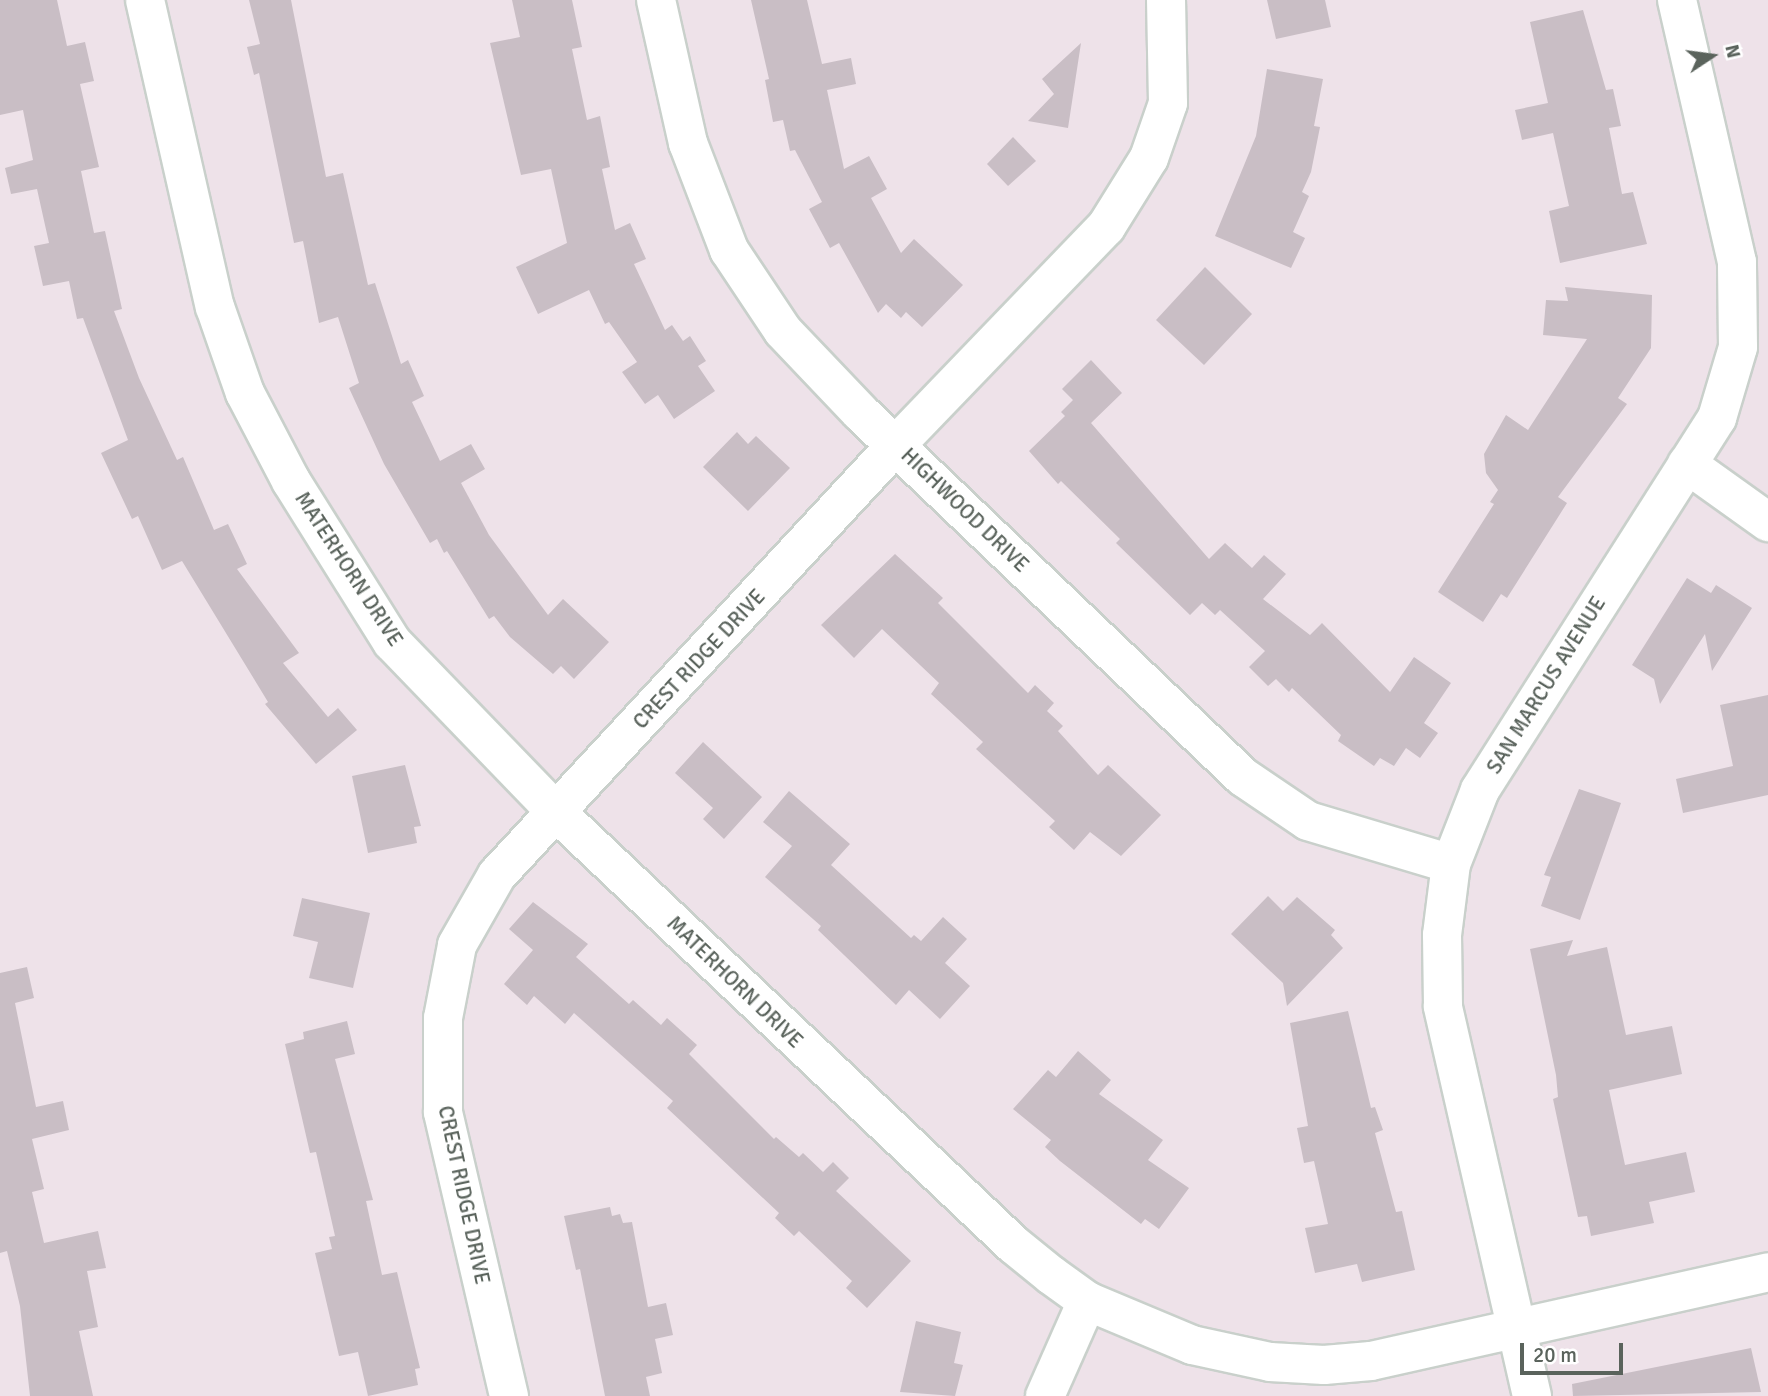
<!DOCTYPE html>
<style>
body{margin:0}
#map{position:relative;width:1768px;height:1396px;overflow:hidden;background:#eee2e9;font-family:Signika,sans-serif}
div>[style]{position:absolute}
.building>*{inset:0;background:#c9bec5}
.roads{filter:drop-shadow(2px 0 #c9d0cb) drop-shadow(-2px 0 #c9d0cb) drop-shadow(0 2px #c9d0cb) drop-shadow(0 -2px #c9d0cb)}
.minor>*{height:38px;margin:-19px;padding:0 19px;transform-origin:19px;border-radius:19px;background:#fff}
span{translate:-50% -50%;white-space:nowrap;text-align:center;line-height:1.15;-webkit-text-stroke:5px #fff;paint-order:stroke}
.street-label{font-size:21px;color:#5a635c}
.north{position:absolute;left:1677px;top:21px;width:70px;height:70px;-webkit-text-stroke:5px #fff;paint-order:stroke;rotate:77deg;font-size:19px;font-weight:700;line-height:28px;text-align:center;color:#5a635c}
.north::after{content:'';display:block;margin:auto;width:24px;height:32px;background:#5a635c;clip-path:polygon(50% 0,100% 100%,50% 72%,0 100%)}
.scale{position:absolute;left:1520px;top:1343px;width:103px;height:32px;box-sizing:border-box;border:4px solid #5a635c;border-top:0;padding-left:9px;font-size:21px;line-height:24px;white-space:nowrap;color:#5a635c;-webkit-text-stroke:5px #fff;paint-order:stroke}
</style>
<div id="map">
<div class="building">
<div style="clip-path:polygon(0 0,57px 0,67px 46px,85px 42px,94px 81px,80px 84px,99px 167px,81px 171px,94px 233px,105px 231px,122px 309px,114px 311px,139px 378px,177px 460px,183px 457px,214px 530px,228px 524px,247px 564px,237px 569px,299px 653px,283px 663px,328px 717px,338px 708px,357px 730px,316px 764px,265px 704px,268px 702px,182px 561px,162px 570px,138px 516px,132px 519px,101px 453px,128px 440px,83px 318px,77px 319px,69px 281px,43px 286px,34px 246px,49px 243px,37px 189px,11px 194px,5px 168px,33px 160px,23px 110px,0 115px)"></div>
<div style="clip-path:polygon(249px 0,291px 0,326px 177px,343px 173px,368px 285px,375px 283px,401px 364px,408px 360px,424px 396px,412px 402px,440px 461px,471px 444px,485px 469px,461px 483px,489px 535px,548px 615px,563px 599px,609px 642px,574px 679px,561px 666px,553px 674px,510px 637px,494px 616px,489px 619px,447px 551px,444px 553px,437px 539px,430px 543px,384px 464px,349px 388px,359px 383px,338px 317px,319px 323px,303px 241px,294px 243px,259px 73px,254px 75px,247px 47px,260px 44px)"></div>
<div style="clip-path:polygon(512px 0,572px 0,582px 47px,572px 49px,587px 120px,600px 116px,610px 167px,602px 169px,615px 230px,630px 223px,646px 259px,634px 264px,665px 330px,672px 325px,683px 341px,690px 336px,706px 361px,698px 366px,715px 391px,674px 419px,658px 395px,645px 404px,622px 372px,637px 362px,609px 322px,605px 324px,589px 290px,538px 314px,516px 267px,567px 243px,551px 169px,521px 175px,490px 43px,520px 37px)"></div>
<div style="clip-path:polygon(751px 0,807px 0,822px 64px,851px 58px,856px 84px,827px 90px,844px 169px,869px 156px,887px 189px,871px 198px,901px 253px,914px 239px,963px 285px,922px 327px,906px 312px,901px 318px,886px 304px,878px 313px,839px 243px,830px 248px,809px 209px,822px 202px,795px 150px,790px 151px,783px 120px,773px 122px,765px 80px,769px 79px)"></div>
<div style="clip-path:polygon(1267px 0,1325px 0,1331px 27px,1276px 39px)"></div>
<div style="clip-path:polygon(1583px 10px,1606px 90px,1613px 89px,1621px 126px,1609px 128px,1622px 194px,1633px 192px,1647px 244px,1560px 263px,1549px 211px,1569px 206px,1553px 133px,1522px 140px,1515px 110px,1548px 103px,1530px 22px)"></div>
<div style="clip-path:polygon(1081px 43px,1068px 128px,1028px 121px,1054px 94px,1042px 79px)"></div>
<div style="clip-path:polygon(1267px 69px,1323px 79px,1314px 126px,1320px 127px,1311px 172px,1302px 192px,1309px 196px,1293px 232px,1305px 238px,1291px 268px,1215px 236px,1256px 136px)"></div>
<div style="clip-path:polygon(1013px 137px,1036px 161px,1008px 186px,987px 164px)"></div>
<div style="clip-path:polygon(1205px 267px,1252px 314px,1204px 365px,1156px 320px)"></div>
<div style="clip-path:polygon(1565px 287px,1652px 295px,1651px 348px,1618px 398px,1627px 404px,1558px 497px,1567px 503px,1507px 598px,1501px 594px,1483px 622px,1438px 592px,1494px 504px,1490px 502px,1498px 490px,1486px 473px,1484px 454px,1506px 415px,1528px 430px,1587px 339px,1543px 335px,1546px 300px,1568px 301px)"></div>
<div style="clip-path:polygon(1091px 360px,1122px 393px,1091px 423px,1209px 559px,1225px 543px,1252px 568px,1264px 555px,1286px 574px,1263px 599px,1310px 635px,1322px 623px,1390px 692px,1414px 657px,1451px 683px,1424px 723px,1438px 733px,1420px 758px,1406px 748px,1394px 766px,1380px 758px,1374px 766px,1338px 741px,1341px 735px,1292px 688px,1289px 692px,1276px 679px,1268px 686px,1249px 667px,1265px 651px,1220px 610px,1215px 615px,1202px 603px,1190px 615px,1116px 543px,1120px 539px,1061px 481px,1058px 484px,1029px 451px,1065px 416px,1061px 412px,1073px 400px,1062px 389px)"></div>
<div style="clip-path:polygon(737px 432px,748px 444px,756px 436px,790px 468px,748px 511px,703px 467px)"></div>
<div style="clip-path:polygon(895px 554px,943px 598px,938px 603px,1028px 693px,1035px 685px,1054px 703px,1047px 711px,1063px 726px,1058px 731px,1098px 775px,1108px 765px,1161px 815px,1121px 856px,1090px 832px,1074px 850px,1049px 827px,1055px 821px,976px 749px,983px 742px,931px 694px,939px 683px,882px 629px,854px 658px,821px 625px)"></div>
<div style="clip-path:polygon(1687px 578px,1711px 593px,1716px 585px,1752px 608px,1712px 671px,1705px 634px,1660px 704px,1654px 679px,1632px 665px)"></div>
<div style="clip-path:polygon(1768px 695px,1768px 795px,1683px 813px,1676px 779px,1733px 766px,1720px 705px)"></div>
<div style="clip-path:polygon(703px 742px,762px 797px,724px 839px,703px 819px,713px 808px,675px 773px)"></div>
<div style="clip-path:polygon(405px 765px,421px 826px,414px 827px,417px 843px,368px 853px,352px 776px)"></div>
<div style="clip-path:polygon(1579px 789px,1621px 803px,1580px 920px,1541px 906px,1551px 877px,1544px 875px)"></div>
<div style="clip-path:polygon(789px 791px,850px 844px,831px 865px,911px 938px,914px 935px,921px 941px,943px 917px,967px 939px,945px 963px,970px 986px,940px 1019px,909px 990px,896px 1005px,818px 930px,821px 926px,765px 877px,792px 846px,763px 822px)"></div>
<div style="clip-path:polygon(1268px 896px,1283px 911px,1297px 897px,1335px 930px,1331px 935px,1343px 948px,1287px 1006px,1283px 983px,1231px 934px)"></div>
<div style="clip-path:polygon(302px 898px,370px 913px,353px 988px,309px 978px,318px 942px,293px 936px)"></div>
<div style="clip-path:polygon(533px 902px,588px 944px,576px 957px,629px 1004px,633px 1000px,661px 1025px,667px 1018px,697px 1045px,689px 1054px,774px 1139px,776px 1137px,799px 1157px,803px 1153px,823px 1172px,833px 1162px,849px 1178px,836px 1191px,911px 1261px,867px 1308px,846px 1288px,852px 1281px,799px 1231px,794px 1236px,775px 1218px,779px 1213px,667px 1108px,673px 1101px,574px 1013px,565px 1024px,534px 996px,527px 1005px,504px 984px,533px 950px,509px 929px)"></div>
<div style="clip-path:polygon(1573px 940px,1567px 956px,1607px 947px,1626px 1035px,1672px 1026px,1682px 1074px,1609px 1090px,1625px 1165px,1686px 1152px,1695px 1192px,1649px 1202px,1654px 1223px,1591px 1236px,1587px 1216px,1578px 1217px,1553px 1099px,1558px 1097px,1556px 1075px,1530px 949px)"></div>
<div style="clip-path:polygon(27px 967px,34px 998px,15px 1003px,36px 1107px,63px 1101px,69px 1130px,32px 1139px,44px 1189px,32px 1192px,44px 1243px,98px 1231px,106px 1268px,87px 1271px,98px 1327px,79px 1331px,93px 1396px,30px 1396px,20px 1306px,7px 1251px,0 1253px,0 973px)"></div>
<div style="clip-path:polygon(1348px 1011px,1371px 1108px,1375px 1107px,1383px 1130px,1375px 1133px,1396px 1212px,1402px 1211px,1415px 1270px,1362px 1282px,1357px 1264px,1315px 1273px,1305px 1228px,1328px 1224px,1314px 1161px,1304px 1163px,1297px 1128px,1308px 1126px,1290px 1023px)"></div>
<div style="clip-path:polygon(347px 1021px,355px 1054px,335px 1059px,373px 1200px,366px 1201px,382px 1275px,397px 1272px,420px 1368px,415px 1369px,418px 1385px,368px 1396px,358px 1352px,339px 1356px,315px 1253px,332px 1249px,329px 1237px,335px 1236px,316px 1152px,310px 1153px,285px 1044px,304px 1039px,303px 1032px)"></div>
<div style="clip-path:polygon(1078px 1051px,1111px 1080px,1099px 1094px,1163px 1140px,1148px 1160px,1189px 1188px,1159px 1229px,1145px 1219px,1141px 1224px,1060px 1161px,1045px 1147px,1051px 1140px,1013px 1109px,1048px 1070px,1056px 1077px)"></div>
<div style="clip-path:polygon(610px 1207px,612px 1216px,620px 1214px,623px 1223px,632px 1222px,648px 1307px,666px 1303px,673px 1335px,655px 1339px,662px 1373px,646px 1377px,650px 1396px,605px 1396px,580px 1269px,576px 1270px,564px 1216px)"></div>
<div style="clip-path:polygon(916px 1321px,961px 1332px,954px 1363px,963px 1365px,955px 1396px,900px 1392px)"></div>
<div style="clip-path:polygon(1751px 1348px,1761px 1392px,1573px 1396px,1572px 1384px)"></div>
</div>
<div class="roads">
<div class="minor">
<div style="left:145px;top:0;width:315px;rotate:77.2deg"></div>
<div style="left:215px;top:307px;width:91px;rotate:70.8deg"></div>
<div style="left:245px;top:393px;width:99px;rotate:62.4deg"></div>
<div style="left:291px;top:481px;width:190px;rotate:57.9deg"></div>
<div style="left:392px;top:642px;width:235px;rotate:46deg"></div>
<div style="left:555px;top:811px;width:632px;rotate:43.4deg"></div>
<div style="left:1014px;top:1245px;width:48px;rotate:39deg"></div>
<div style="left:1051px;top:1275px;width:44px;rotate:35.8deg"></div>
<div style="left:1087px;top:1301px;width:114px;rotate:22.7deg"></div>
<div style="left:1192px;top:1345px;width:80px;rotate:12.3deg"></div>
<div style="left:1270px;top:1362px;width:54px;rotate:3.2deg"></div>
<div style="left:1324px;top:1365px;width:47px;rotate:-4.9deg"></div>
<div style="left:1371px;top:1361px;width:407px;rotate:-12.6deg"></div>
<div style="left:656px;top:0;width:147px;rotate:77.4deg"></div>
<div style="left:688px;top:143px;width:115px;rotate:69deg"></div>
<div style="left:729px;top:250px;width:97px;rotate:56.3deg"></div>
<div style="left:783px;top:331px;width:113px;rotate:46.4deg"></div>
<div style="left:861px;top:413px;width:528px;rotate:43.62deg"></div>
<div style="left:1243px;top:777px;width:78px;rotate:34.1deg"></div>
<div style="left:1308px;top:821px;width:149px;rotate:16.7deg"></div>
<div style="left:1687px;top:464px;width:100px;rotate:35.6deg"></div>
<div style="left:509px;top:1396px;width:292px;rotate:-103.1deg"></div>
<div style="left:443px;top:1112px;width:94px;rotate:-90deg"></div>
<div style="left:443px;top:1018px;width:74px;rotate:-79.1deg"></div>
<div style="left:457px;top:945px;width:81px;rotate:-60.3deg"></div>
<div style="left:497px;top:875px;width:587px;rotate:-47.14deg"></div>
<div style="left:896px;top:445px;width:303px;rotate:-46.1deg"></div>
<div style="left:1106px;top:227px;width:81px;rotate:-58.1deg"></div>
<div style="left:1149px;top:158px;width:58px;rotate:-70.9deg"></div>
<div style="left:1168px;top:103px;width:103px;rotate:-91.1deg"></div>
<div style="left:1045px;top:1396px;width:104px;rotate:-66.1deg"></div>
<div style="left:1532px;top:1396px;width:400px;rotate:-102.9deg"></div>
<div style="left:1443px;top:1006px;width:71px;rotate:-90.8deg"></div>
<div style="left:1442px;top:935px;width:72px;rotate:-82.8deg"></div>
<div style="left:1451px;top:864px;width:79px;rotate:-68.6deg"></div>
<div style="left:1480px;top:790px;width:441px;rotate:-57.5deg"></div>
<div style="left:1717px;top:418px;width:74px;rotate:-73.5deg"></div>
<div style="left:1738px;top:347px;width:85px;rotate:-90.7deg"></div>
<div style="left:1737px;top:262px;width:269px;rotate:-102.9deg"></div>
</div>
</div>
<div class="street-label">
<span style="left:965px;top:510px;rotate:44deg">HIGHWOOD DRIVE</span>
<span style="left:349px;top:569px;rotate:57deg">MATERHORN DRIVE</span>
<span style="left:699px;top:659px;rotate:-47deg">CREST RIDGE DRIVE</span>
<span style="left:1546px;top:685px;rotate:-58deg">SAN MARCUS AVENUE</span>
<span style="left:735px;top:982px;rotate:44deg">MATERHORN DRIVE</span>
<span style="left:464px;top:1195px;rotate:78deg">CREST RIDGE DRIVE</span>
</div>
<div class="north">N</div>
<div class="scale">20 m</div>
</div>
